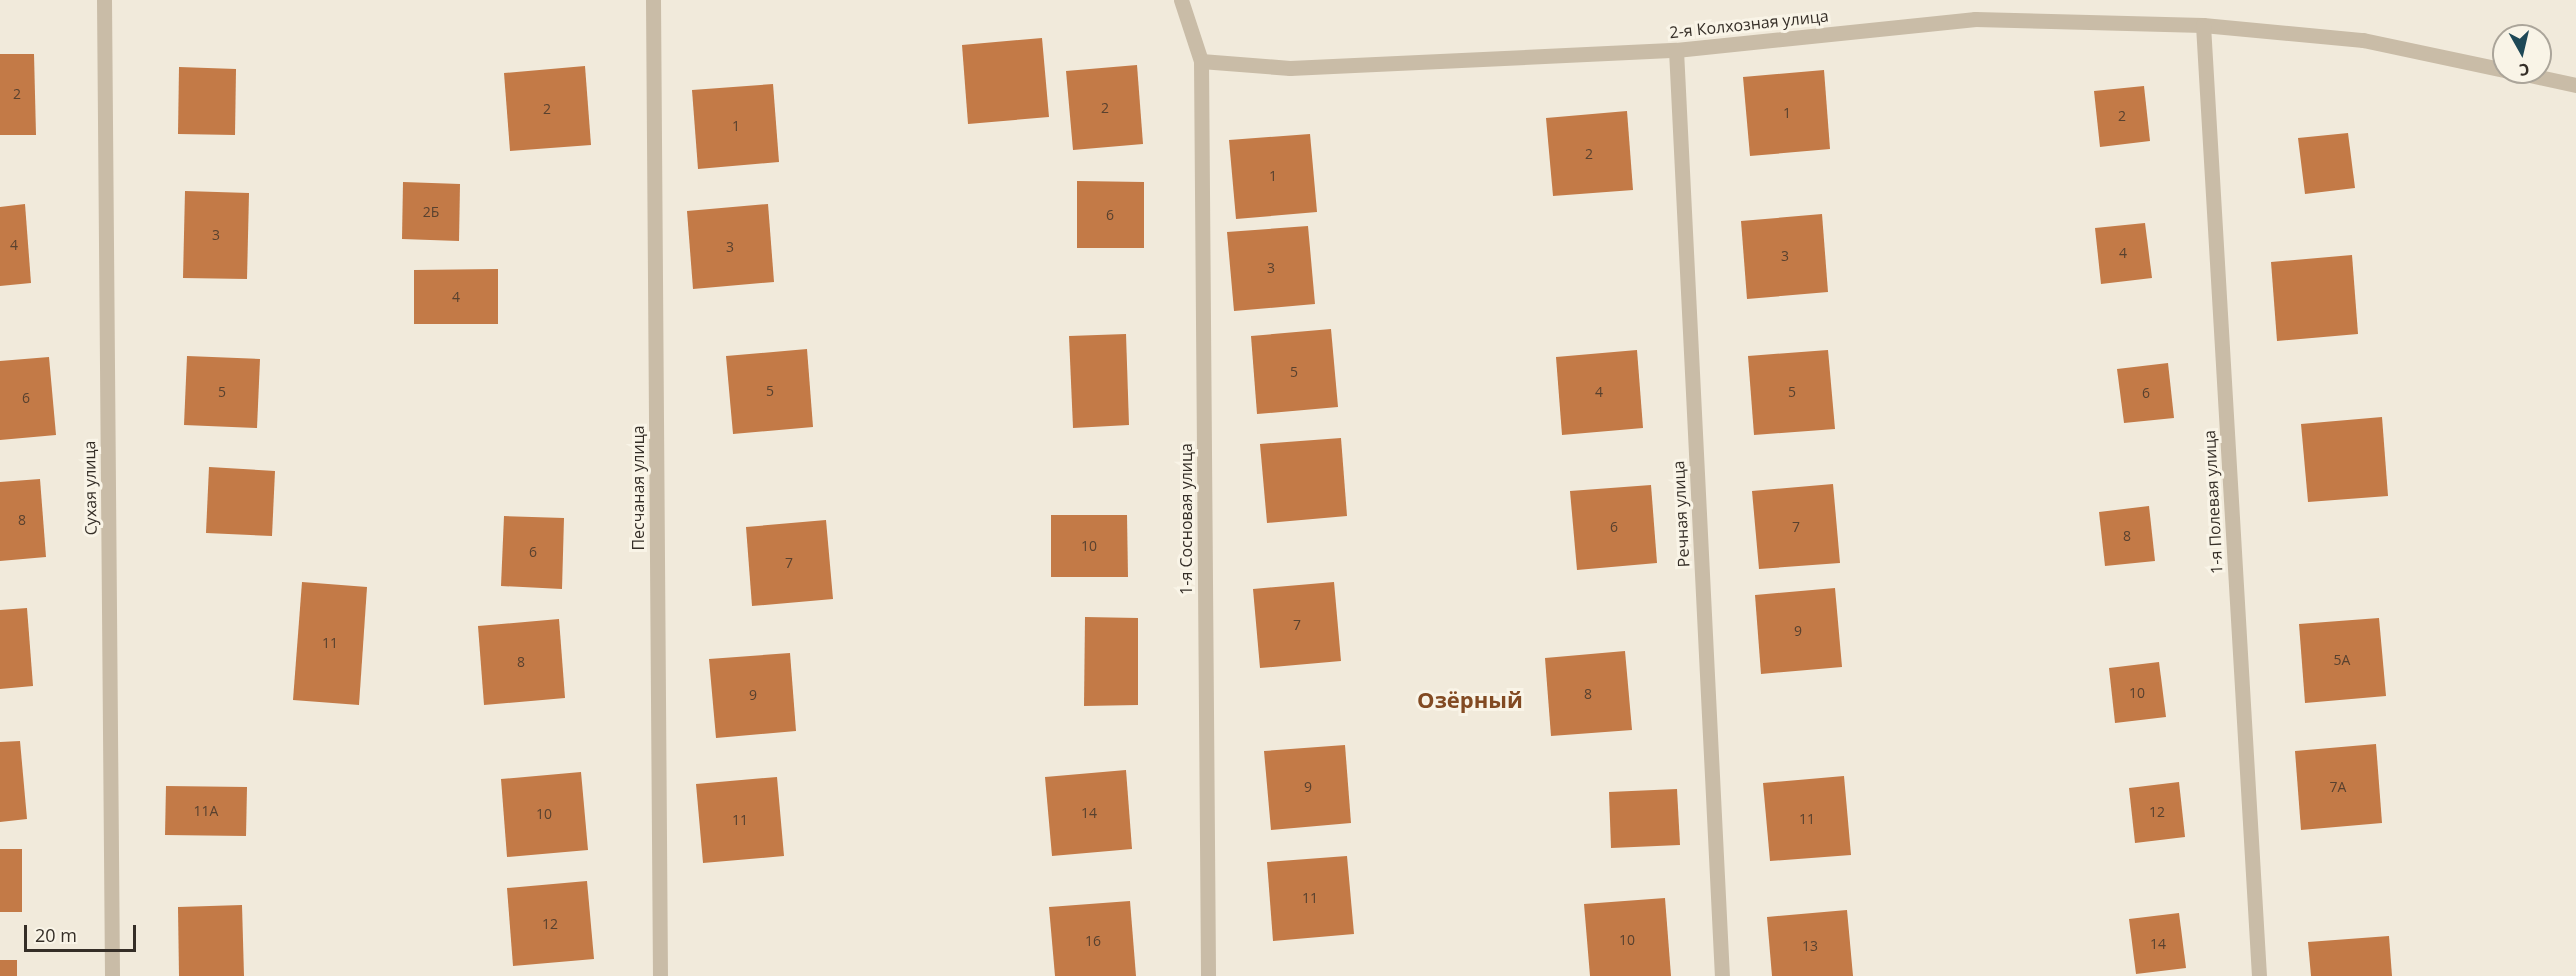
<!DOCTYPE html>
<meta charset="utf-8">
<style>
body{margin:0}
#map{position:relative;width:2576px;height:976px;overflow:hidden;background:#f1eadb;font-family:"Open Sans",sans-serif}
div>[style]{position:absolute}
.building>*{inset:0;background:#c37a47}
.minor>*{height:15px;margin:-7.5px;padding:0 7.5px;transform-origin:7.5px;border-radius:7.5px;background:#c9bca7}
span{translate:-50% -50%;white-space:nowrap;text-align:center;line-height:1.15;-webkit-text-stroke:6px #f9f4e7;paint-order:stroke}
.number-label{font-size:14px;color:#58412f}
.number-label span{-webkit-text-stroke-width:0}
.street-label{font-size:16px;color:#352e27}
.district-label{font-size:22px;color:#824a22;font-weight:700}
.north{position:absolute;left:2492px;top:24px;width:60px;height:60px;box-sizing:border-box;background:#f9f4e7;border:2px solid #aba59a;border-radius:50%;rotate:172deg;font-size:16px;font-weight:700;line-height:24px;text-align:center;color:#352e27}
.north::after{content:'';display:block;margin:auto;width:21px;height:27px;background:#1e4856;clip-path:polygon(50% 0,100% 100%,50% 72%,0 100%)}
.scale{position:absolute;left:24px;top:925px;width:112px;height:27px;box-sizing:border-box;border:3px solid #352e27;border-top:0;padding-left:8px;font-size:18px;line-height:21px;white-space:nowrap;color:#352e27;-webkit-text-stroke:4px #f9f4e7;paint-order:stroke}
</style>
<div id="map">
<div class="building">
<div style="clip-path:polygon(1042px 38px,1049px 117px,968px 124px,962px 45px)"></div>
<div style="clip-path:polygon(0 54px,34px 54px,36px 135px,0 135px)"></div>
<div style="clip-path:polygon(1137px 65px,1143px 144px,1073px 150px,1066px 71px)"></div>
<div style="clip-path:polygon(585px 66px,591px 145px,510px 151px,504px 73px)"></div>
<div style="clip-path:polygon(179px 67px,236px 69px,235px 135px,178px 134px)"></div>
<div style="clip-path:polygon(1824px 70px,1830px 149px,1750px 156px,1743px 77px)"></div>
<div style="clip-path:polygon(773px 84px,779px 162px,698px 169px,692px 90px)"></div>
<div style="clip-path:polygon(2144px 86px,2150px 141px,2100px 147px,2094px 91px)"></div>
<div style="clip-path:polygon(1627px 111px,1633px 190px,1553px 196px,1546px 118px)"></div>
<div style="clip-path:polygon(2348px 133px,2355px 188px,2305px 194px,2298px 138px)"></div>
<div style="clip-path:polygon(1310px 134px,1317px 212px,1236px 219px,1229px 140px)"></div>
<div style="clip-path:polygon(1077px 181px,1144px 182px,1144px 248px,1077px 248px)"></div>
<div style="clip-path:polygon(403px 182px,460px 184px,459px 241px,402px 239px)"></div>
<div style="clip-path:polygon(185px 191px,249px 193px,247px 279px,183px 278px)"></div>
<div style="clip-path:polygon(25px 204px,31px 283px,0 286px,0 207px)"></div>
<div style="clip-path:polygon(768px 204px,774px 282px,693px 289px,687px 211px)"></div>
<div style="clip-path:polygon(1822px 214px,1828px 292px,1747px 299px,1741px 221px)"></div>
<div style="clip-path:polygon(2145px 223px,2152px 278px,2101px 284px,2095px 228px)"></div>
<div style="clip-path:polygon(1308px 226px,1315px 304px,1234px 311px,1227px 232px)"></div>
<div style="clip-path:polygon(2352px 255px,2358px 334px,2277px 341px,2271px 262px)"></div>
<div style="clip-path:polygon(498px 269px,498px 324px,414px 324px,414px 270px)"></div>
<div style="clip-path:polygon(1331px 329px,1338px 407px,1257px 414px,1251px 336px)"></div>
<div style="clip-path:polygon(1126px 334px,1129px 425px,1073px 428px,1069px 336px)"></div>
<div style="clip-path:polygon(807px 349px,813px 427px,733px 434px,726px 356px)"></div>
<div style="clip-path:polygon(1637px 350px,1643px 428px,1562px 435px,1556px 357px)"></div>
<div style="clip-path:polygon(1828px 350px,1835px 429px,1754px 435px,1748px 356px)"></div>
<div style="clip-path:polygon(187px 356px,260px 359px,257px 428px,184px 425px)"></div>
<div style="clip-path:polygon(49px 357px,56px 435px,0 440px,0 361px)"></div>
<div style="clip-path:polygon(2168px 363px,2174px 418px,2124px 423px,2117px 369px)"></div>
<div style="clip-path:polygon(2382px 417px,2388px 496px,2308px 502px,2301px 424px)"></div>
<div style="clip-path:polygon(1341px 438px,1347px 516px,1267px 523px,1260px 444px)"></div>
<div style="clip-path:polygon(209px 467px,275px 471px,272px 536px,206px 533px)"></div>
<div style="clip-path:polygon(40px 479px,46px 557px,0 561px,0 482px)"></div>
<div style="clip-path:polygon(1833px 484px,1840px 563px,1759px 569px,1752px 491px)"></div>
<div style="clip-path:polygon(1651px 485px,1657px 563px,1577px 570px,1570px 491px)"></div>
<div style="clip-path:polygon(2149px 506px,2155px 561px,2105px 566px,2099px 512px)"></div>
<div style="clip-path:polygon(1051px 515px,1127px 515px,1128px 577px,1051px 577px)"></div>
<div style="clip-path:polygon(504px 516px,564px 518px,562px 589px,501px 586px)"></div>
<div style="clip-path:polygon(826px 520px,833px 599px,752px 606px,746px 527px)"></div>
<div style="clip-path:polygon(302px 582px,367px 587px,359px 705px,293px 700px)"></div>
<div style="clip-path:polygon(1334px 582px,1341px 661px,1260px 668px,1253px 589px)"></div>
<div style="clip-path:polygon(1835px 588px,1842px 667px,1761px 674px,1755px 595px)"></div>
<div style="clip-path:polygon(27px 608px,33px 686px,0 689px,0 610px)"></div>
<div style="clip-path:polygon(1085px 617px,1138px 618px,1138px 705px,1084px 706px)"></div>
<div style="clip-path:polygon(2379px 618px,2386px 696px,2305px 703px,2299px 624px)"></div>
<div style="clip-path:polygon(559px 619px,565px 698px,484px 705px,478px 626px)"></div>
<div style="clip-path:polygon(1625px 651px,1632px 730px,1551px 736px,1545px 658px)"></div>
<div style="clip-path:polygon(790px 653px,796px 731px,716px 738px,709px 659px)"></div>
<div style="clip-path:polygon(2159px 662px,2166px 717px,2115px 723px,2109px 668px)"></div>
<div style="clip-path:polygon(20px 741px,27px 819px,0 822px,0 742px)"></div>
<div style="clip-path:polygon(2376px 744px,2382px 823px,2301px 830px,2295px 751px)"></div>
<div style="clip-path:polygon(1345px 745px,1351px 823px,1271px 830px,1264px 751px)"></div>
<div style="clip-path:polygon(1126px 770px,1132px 849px,1052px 856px,1045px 777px)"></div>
<div style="clip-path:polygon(581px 772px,588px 850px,507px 857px,501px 779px)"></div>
<div style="clip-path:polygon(1844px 776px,1851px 855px,1770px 861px,1763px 783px)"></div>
<div style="clip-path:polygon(777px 777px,784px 856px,703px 863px,696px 784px)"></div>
<div style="clip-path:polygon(2179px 782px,2185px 837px,2135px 843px,2129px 788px)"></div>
<div style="clip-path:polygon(166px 786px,247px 787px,246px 836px,165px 835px)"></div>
<div style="clip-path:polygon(1677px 789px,1680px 845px,1611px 848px,1609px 792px)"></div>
<div style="clip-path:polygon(0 849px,22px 849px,22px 912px,0 912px)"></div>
<div style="clip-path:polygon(1347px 856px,1354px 934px,1273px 941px,1267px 862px)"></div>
<div style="clip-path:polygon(587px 881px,594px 959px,513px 966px,507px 888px)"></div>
<div style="clip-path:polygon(1665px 898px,1671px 976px,1590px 976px,1584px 904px)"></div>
<div style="clip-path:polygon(1130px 901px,1136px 976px,1055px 976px,1049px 907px)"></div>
<div style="clip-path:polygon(242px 905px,244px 976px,179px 976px,178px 907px)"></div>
<div style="clip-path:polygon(1847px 910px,1853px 976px,1772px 976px,1767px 917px)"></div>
<div style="clip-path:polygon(2179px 913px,2186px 968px,2136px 974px,2129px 919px)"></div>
<div style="clip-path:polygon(2389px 936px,2392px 976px,2311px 976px,2308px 942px)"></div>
<div style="clip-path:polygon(0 960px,17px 960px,17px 976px,0 976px)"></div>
</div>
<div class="minor">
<div style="left:104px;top:0;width:976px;rotate:89.53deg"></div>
<div style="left:653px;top:0;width:976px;rotate:89.59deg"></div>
<div style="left:1181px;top:0;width:64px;rotate:71.8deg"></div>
<div style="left:1201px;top:61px;width:89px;rotate:4.5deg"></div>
<div style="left:1290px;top:68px;width:386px;rotate:-2.7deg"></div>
<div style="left:1676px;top:50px;width:301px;rotate:-5.9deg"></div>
<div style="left:1975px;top:19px;width:228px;rotate:1.5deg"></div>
<div style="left:2203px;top:25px;width:161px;rotate:5.4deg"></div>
<div style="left:2363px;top:40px;width:144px;rotate:12deg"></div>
<div style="left:2203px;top:25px;width:953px;rotate:86.63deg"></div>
<div style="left:1676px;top:50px;width:927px;rotate:87.16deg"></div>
<div style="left:1201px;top:61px;width:915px;rotate:89.56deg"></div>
<div style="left:2516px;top:72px;width:61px;rotate:12.2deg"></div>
</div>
<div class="number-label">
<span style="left:17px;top:94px">2</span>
<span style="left:1105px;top:108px">2</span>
<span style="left:547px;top:109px">2</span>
<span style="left:1787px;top:113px">1</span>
<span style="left:2122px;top:116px">2</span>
<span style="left:736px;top:126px">1</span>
<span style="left:1589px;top:154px">2</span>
<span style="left:1273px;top:176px">1</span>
<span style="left:431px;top:212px">2Б</span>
<span style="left:1110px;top:215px">6</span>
<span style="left:216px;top:235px">3</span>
<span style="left:14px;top:245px">4</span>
<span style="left:730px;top:247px">3</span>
<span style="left:2123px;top:253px">4</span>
<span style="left:1785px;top:256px">3</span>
<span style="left:1271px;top:268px">3</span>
<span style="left:456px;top:297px">4</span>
<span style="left:1294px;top:372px">5</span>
<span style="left:770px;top:391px">5</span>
<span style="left:222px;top:392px">5</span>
<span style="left:1599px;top:392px">4</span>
<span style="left:1792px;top:392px">5</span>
<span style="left:2146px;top:393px">6</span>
<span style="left:26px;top:398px">6</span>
<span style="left:22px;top:520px">8</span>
<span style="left:1614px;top:527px">6</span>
<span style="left:1796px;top:527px">7</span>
<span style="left:2127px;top:536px">8</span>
<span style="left:1089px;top:546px">10</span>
<span style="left:533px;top:552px">6</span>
<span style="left:789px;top:563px">7</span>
<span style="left:1297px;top:625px">7</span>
<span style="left:1798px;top:631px">9</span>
<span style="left:330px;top:643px">11</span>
<span style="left:2342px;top:660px">5А</span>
<span style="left:521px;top:662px">8</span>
<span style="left:2137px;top:693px">10</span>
<span style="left:1588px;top:694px">8</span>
<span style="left:753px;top:695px">9</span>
<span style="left:1308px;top:787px">9</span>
<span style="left:2338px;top:787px">7А</span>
<span style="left:206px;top:811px">11А</span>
<span style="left:2157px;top:812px">12</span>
<span style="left:1089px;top:813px">14</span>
<span style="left:544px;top:814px">10</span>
<span style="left:1807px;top:819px">11</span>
<span style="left:740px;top:820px">11</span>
<span style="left:1310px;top:898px">11</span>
<span style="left:550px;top:924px">12</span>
<span style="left:1627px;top:940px">10</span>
<span style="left:1093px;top:941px">16</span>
<span style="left:2158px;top:944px">14</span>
<span style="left:1810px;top:946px">13</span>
</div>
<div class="street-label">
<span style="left:1749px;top:24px;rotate:-6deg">2-я Колхозная улица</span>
<span style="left:90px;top:488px;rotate:-91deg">Сухая улица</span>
<span style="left:638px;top:488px;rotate:-90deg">Песчаная улица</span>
<span style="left:2213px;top:502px;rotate:-93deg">1-я Полевая улица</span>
<span style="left:1681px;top:514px;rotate:-93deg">Речная улица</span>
<span style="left:1186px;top:519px;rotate:-90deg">1-я Сосновая улица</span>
</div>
<div class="district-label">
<span style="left:1470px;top:700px">Озёрный</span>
</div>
<div class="north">С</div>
<div class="scale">20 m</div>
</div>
